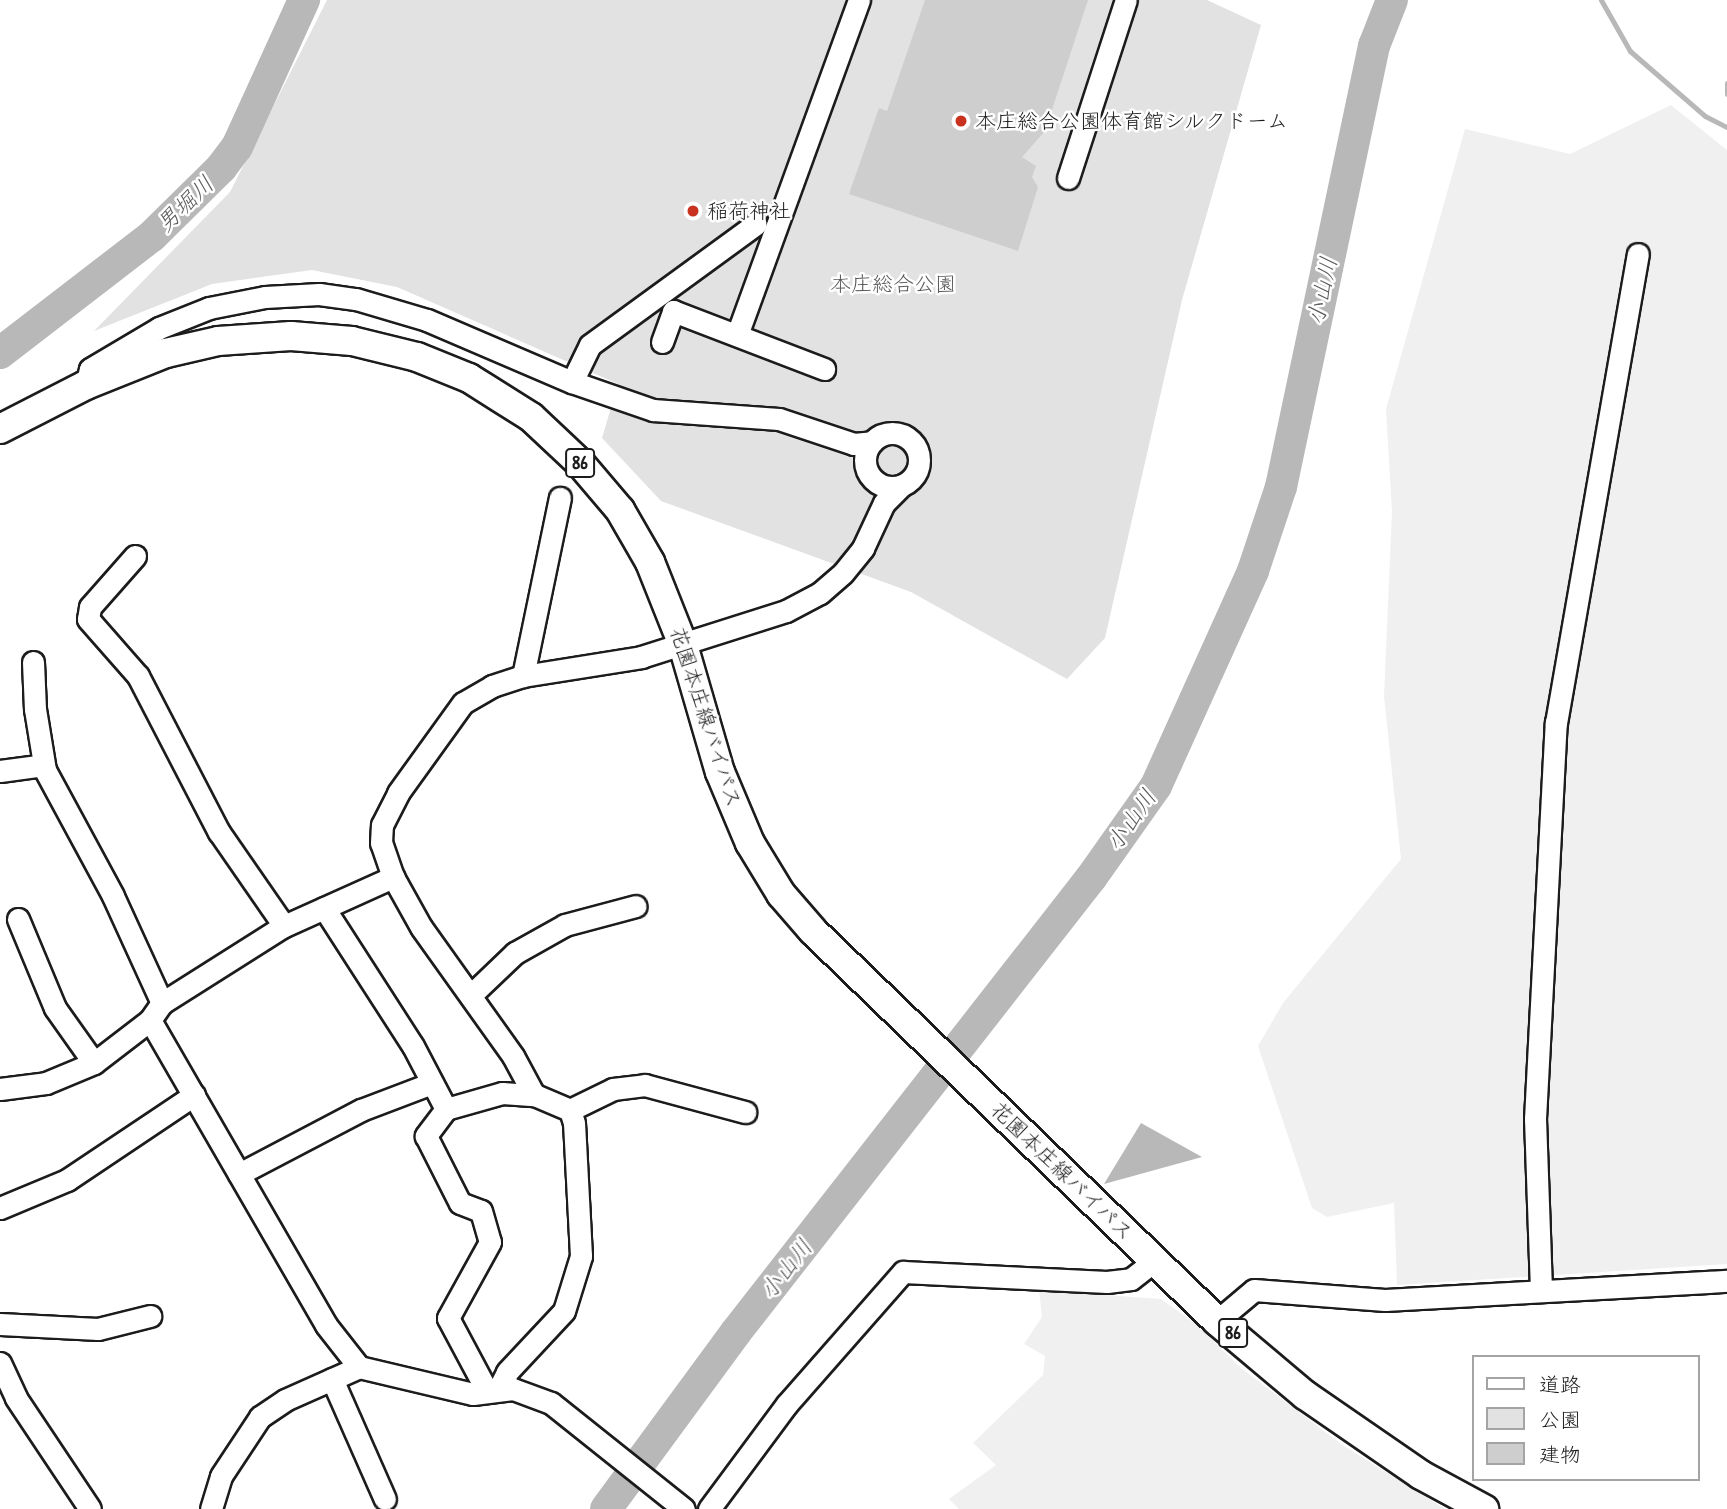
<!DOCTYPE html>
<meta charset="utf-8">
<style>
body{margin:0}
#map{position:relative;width:1727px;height:1509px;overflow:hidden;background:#fff;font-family:"Patrick Hand","Klee One",sans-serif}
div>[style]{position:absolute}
.built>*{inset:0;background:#f0f0f0}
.green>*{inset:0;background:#e2e2e2}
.water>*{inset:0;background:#b8b8b8}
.stream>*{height:5px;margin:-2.5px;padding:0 2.5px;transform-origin:2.5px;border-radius:2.5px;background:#b8b8b8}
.river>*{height:32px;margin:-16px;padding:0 16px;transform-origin:16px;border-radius:16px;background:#b8b8b8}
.building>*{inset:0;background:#cecece}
.roads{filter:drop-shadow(2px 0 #1c1c1c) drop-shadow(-2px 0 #1c1c1c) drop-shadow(0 2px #1c1c1c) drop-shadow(0 -2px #1c1c1c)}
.minor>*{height:21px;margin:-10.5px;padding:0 10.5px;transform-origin:10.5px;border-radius:10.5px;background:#fff}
.minor>.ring{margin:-10.5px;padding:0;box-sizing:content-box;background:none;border:21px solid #fff;border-radius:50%}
.major>*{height:28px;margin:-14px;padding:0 14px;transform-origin:14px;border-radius:14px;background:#fff}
.dots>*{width:19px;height:19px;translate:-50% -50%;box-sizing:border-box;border:4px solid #fff;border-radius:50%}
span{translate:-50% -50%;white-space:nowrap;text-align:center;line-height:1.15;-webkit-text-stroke:5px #fff;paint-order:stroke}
.shield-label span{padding:2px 5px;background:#fff;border:2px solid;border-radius:5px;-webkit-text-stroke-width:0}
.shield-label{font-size:19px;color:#1c1c1c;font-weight:700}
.poi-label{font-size:21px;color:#1c1c1c}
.left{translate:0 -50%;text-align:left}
.park-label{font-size:21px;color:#575757}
.street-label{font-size:21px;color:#1c1c1c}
.water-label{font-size:23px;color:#5a5a5a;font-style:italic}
.legend{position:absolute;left:1472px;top:1355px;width:228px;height:126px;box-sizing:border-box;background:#fff;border:2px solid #a4a4a4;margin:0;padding:9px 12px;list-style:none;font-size:21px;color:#1c1c1c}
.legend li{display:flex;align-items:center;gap:14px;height:35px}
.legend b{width:35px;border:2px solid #a4a4a4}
</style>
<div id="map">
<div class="built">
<div style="clip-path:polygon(1671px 105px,1727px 150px,1727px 1264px,1397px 1285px,1394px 1203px,1327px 1217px,1312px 1208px,1258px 1046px,1283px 1003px,1401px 859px,1384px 696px,1392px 512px,1386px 409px,1465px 129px,1570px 154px)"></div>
<div style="clip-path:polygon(1039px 1290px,1161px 1299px,1196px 1324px,1241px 1368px,1341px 1444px,1445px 1509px,959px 1509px,949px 1499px,996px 1465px,973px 1443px,1043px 1375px,1045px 1356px,1024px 1344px,1042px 1317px)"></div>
</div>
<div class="green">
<div style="clip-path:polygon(327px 0,1207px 0,1261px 25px,1182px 300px,1105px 638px,1067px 679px,911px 592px,661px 501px,602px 438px,618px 384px,397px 287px,312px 270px,212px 284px,94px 331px,230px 192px)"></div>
</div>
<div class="water">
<div style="clip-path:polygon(1141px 1123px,1202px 1157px,1104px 1184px)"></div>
</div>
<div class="stream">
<div style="left:1601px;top:0;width:59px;rotate:60.4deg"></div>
<div style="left:1630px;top:51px;width:99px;rotate:40.9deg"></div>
<div style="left:1705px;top:116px;width:25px;rotate:27deg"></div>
<div style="left:1727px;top:83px;width:11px;rotate:90deg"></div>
</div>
<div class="river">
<div style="left:0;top:353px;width:192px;rotate:-37.6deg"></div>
<div style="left:152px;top:236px;width:97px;rotate:-44.6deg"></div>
<div style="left:221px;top:168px;width:26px;rotate:-53deg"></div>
<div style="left:237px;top:147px;width:162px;rotate:-65.5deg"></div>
<div style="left:606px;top:1509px;width:220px;rotate:-53.7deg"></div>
<div style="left:736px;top:1332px;width:576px;rotate:-51.98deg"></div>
<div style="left:1091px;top:878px;width:113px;rotate:-54.8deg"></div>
<div style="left:1156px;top:786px;width:236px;rotate:-65.7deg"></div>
<div style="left:1253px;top:571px;width:89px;rotate:-71.6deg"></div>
<div style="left:1281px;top:487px;width:451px;rotate:-78.1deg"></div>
<div style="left:1374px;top:46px;width:49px;rotate:-68.6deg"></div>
</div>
<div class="building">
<div style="clip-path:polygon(925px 0,1088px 0,1045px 131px,1022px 157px,1036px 166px,1032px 177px,1038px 187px,1018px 251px,849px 194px,879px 108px,887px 111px)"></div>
</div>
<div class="roads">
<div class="minor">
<div style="left:1068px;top:178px;width:187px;rotate:-72deg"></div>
<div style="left:737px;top:335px;width:357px;rotate:-70deg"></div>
<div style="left:662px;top:342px;width:33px;rotate:-70deg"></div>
<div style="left:673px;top:311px;width:162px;rotate:21deg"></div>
<div style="left:572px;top:382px;width:41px;rotate:-64.1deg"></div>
<div style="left:590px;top:345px;width:205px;rotate:-36.1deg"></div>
<div style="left:86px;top:385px;width:16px;rotate:-76deg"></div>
<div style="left:90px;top:369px;width:80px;rotate:-30.7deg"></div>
<div style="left:159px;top:328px;width:54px;rotate:-21.8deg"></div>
<div style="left:209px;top:308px;width:57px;rotate:-11.1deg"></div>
<div style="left:265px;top:297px;width:54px;rotate:-3.2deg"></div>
<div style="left:319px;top:294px;width:37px;rotate:8deg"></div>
<div style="left:356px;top:299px;width:74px;rotate:16.5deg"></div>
<div style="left:427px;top:320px;width:158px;rotate:23.2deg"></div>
<div style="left:572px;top:382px;width:86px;rotate:19.1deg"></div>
<div style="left:653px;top:410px;width:126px;rotate:4.1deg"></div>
<div style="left:779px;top:419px;width:79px;rotate:18.4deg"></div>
<div style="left:854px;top:444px;width:18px;rotate:-6deg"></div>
<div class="ring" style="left:865px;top:433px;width:33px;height:33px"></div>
<div style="left:135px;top:556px;width:68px;rotate:131.4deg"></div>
<div style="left:90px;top:607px;width:12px;rotate:99deg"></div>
<div style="left:88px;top:619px;width:76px;rotate:48.7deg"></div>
<div style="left:138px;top:676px;width:176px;rotate:62.6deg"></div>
<div style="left:219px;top:832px;width:114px;rotate:55.3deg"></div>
<div style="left:33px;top:662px;width:47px;rotate:87.6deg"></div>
<div style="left:35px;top:709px;width:62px;rotate:80.7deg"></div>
<div style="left:45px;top:770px;width:143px;rotate:61.6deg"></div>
<div style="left:113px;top:896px;width:118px;rotate:65.4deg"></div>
<div style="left:523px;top:676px;width:182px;rotate:-78.3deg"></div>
<div style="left:0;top:771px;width:44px;rotate:-7.8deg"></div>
<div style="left:324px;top:908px;width:164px;rotate:57.2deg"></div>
<div style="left:413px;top:1046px;width:71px;rotate:62.4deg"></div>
<div style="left:446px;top:1109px;width:58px;rotate:-15.9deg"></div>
<div style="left:502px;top:1093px;width:32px;rotate:4deg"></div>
<div style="left:18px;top:919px;width:96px;rotate:67.4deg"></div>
<div style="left:55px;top:1008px;width:67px;rotate:54.7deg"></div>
<div style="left:471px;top:995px;width:61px;rotate:-43.7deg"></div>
<div style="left:515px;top:953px;width:57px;rotate:-29.2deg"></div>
<div style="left:565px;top:925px;width:73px;rotate:-15deg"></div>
<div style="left:150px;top:1020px;width:352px;rotate:60deg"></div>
<div style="left:326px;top:1325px;width:53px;rotate:51.8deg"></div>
<div style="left:359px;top:1367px;width:117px;rotate:13.3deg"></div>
<div style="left:473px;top:1394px;width:40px;rotate:-7.1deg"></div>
<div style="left:513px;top:1389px;width:40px;rotate:20.2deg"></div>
<div style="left:551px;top:1403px;width:170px;rotate:38.6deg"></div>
<div style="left:0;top:1089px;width:46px;rotate:-7.4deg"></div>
<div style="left:46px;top:1083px;width:52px;rotate:-22.6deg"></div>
<div style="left:94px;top:1063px;width:71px;rotate:-37.5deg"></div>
<div style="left:150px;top:1020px;width:21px;rotate:-55deg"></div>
<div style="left:162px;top:1003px;width:144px;rotate:-32.3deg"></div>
<div style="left:284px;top:926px;width:120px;rotate:-24.2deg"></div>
<div style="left:446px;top:1109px;width:34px;rotate:127deg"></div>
<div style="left:426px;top:1136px;width:75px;rotate:63.1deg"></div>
<div style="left:460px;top:1203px;width:22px;rotate:21deg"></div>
<div style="left:481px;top:1211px;width:32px;rotate:74deg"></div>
<div style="left:490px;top:1242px;width:87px;rotate:118.9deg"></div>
<div style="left:448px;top:1318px;width:83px;rotate:61.9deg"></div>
<div style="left:570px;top:1110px;width:48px;rotate:-26deg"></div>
<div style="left:613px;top:1089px;width:32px;rotate:-7deg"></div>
<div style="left:645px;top:1085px;width:104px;rotate:15.1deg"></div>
<div style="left:239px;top:1174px;width:138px;rotate:-27.7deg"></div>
<div style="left:361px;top:1110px;width:76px;rotate:-20.8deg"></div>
<div style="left:0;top:1208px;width:73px;rotate:-22.7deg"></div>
<div style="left:67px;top:1180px;width:153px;rotate:-33.8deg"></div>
<div style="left:1541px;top:1290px;width:171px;rotate:-92deg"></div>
<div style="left:1535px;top:1119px;width:397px;rotate:-87deg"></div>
<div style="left:1556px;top:723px;width:476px;rotate:-80.1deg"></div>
<div style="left:1217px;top:1321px;width:48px;rotate:-40deg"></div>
<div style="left:1254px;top:1290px;width:131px;rotate:4.4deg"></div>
<div style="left:1385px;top:1300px;width:343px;rotate:-3.2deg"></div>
<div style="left:0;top:1324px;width:98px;rotate:2.9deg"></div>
<div style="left:98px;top:1329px;width:54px;rotate:-14deg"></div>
<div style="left:0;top:1363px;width:38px;rotate:65deg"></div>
<div style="left:16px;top:1398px;width:133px;rotate:56.3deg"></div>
<div style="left:332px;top:1379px;width:131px;rotate:66.2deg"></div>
<div style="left:498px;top:1390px;width:20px;rotate:-63deg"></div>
<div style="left:507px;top:1372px;width:83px;rotate:-46.9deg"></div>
<div style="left:564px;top:1311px;width:58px;rotate:-72.8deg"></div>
<div style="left:581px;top:1256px;width:133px;rotate:-93deg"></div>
<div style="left:574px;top:1123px;width:14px;rotate:-107deg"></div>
<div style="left:570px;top:1110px;width:39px;rotate:-157deg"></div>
<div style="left:534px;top:1095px;width:44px;rotate:-118.3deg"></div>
<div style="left:513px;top:1056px;width:158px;rotate:-125.5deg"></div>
<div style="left:421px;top:927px;width:57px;rotate:-119.2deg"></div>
<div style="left:393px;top:877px;width:36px;rotate:-109deg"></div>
<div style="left:381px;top:843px;width:18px;rotate:-87deg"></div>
<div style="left:382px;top:825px;width:36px;rotate:-63deg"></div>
<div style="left:398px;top:793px;width:111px;rotate:-54.2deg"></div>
<div style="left:463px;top:703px;width:34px;rotate:-30deg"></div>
<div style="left:492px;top:686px;width:33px;rotate:-18deg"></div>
<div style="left:523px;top:676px;width:120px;rotate:-9.1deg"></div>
<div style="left:641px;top:657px;width:152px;rotate:-17.6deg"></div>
<div style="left:786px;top:611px;width:38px;rotate:-28deg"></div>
<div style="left:820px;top:593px;width:30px;rotate:-41deg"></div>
<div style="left:843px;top:573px;width:32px;rotate:-51deg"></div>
<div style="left:863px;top:548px;width:50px;rotate:-65deg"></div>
<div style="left:884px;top:503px;width:25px;rotate:-45deg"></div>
<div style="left:211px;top:1509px;width:34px;rotate:-73deg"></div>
<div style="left:221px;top:1476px;width:71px;rotate:-56.5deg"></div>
<div style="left:260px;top:1417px;width:30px;rotate:-34deg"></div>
<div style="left:285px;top:1400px;width:81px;rotate:-24deg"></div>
<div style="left:709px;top:1509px;width:131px;rotate:-53.4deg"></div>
<div style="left:787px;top:1404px;width:176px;rotate:-48.7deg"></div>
<div style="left:903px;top:1272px;width:204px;rotate:2.8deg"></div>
<div style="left:1107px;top:1282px;width:24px;rotate:-7deg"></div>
<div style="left:1131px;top:1279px;width:31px;rotate:-38deg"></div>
</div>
<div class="major">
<div style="left:0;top:429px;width:97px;rotate:-27.1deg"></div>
<div style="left:86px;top:385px;width:86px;rotate:-21.8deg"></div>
<div style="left:166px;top:353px;width:53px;rotate:-13deg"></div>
<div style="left:218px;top:341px;width:73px;rotate:-3.9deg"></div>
<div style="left:291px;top:336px;width:61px;rotate:4.7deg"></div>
<div style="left:352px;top:341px;width:67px;rotate:13.8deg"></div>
<div style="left:417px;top:357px;width:56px;rotate:22deg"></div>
<div style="left:469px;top:378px;width:73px;rotate:32.2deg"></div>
<div style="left:531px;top:417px;width:67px;rotate:43.2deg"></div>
<div style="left:580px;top:463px;width:62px;rotate:49.6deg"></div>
<div style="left:620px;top:510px;width:60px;rotate:60deg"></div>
<div style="left:650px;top:562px;width:89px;rotate:68.3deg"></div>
<div style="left:683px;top:645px;width:132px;rotate:73.8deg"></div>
<div style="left:720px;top:772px;width:77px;rotate:67.1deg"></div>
<div style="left:750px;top:843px;width:60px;rotate:58.7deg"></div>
<div style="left:781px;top:894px;width:49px;rotate:49.1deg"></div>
<div style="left:813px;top:931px;width:562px;rotate:43.99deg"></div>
<div style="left:1217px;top:1321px;width:115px;rotate:40.1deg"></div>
<div style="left:1305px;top:1395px;width:141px;rotate:34.6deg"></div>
<div style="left:1421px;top:1475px;width:72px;rotate:28.4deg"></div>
</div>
</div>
<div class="dots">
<div style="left:961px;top:121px;background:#c8321e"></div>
<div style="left:693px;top:211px;background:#c8321e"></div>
</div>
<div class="shield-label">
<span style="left:580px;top:463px">86</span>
<span style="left:1233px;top:1333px">86</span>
</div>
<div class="poi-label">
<span class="left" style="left:975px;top:121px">本庄総合公園体育館シルクドーム</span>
<span class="left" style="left:707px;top:211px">稲荷神社</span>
</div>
<div class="park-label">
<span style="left:893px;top:284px">本庄総合公園</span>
</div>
<div class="street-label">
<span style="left:706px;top:717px;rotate:72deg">花園本庄線バイパス</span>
<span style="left:1062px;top:1171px;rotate:44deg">花園本庄線バイパス</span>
</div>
<div class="water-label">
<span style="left:185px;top:204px;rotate:-44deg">男堀川</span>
<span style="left:1322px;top:291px;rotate:-78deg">小山川</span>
<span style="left:1131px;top:820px;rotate:-55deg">小山川</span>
<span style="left:786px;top:1269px;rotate:-52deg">小山川</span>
</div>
<ul class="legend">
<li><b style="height:9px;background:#fff"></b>道路</li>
<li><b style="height:19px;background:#e2e2e2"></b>公園</li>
<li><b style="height:19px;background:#cecece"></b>建物</li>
</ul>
</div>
